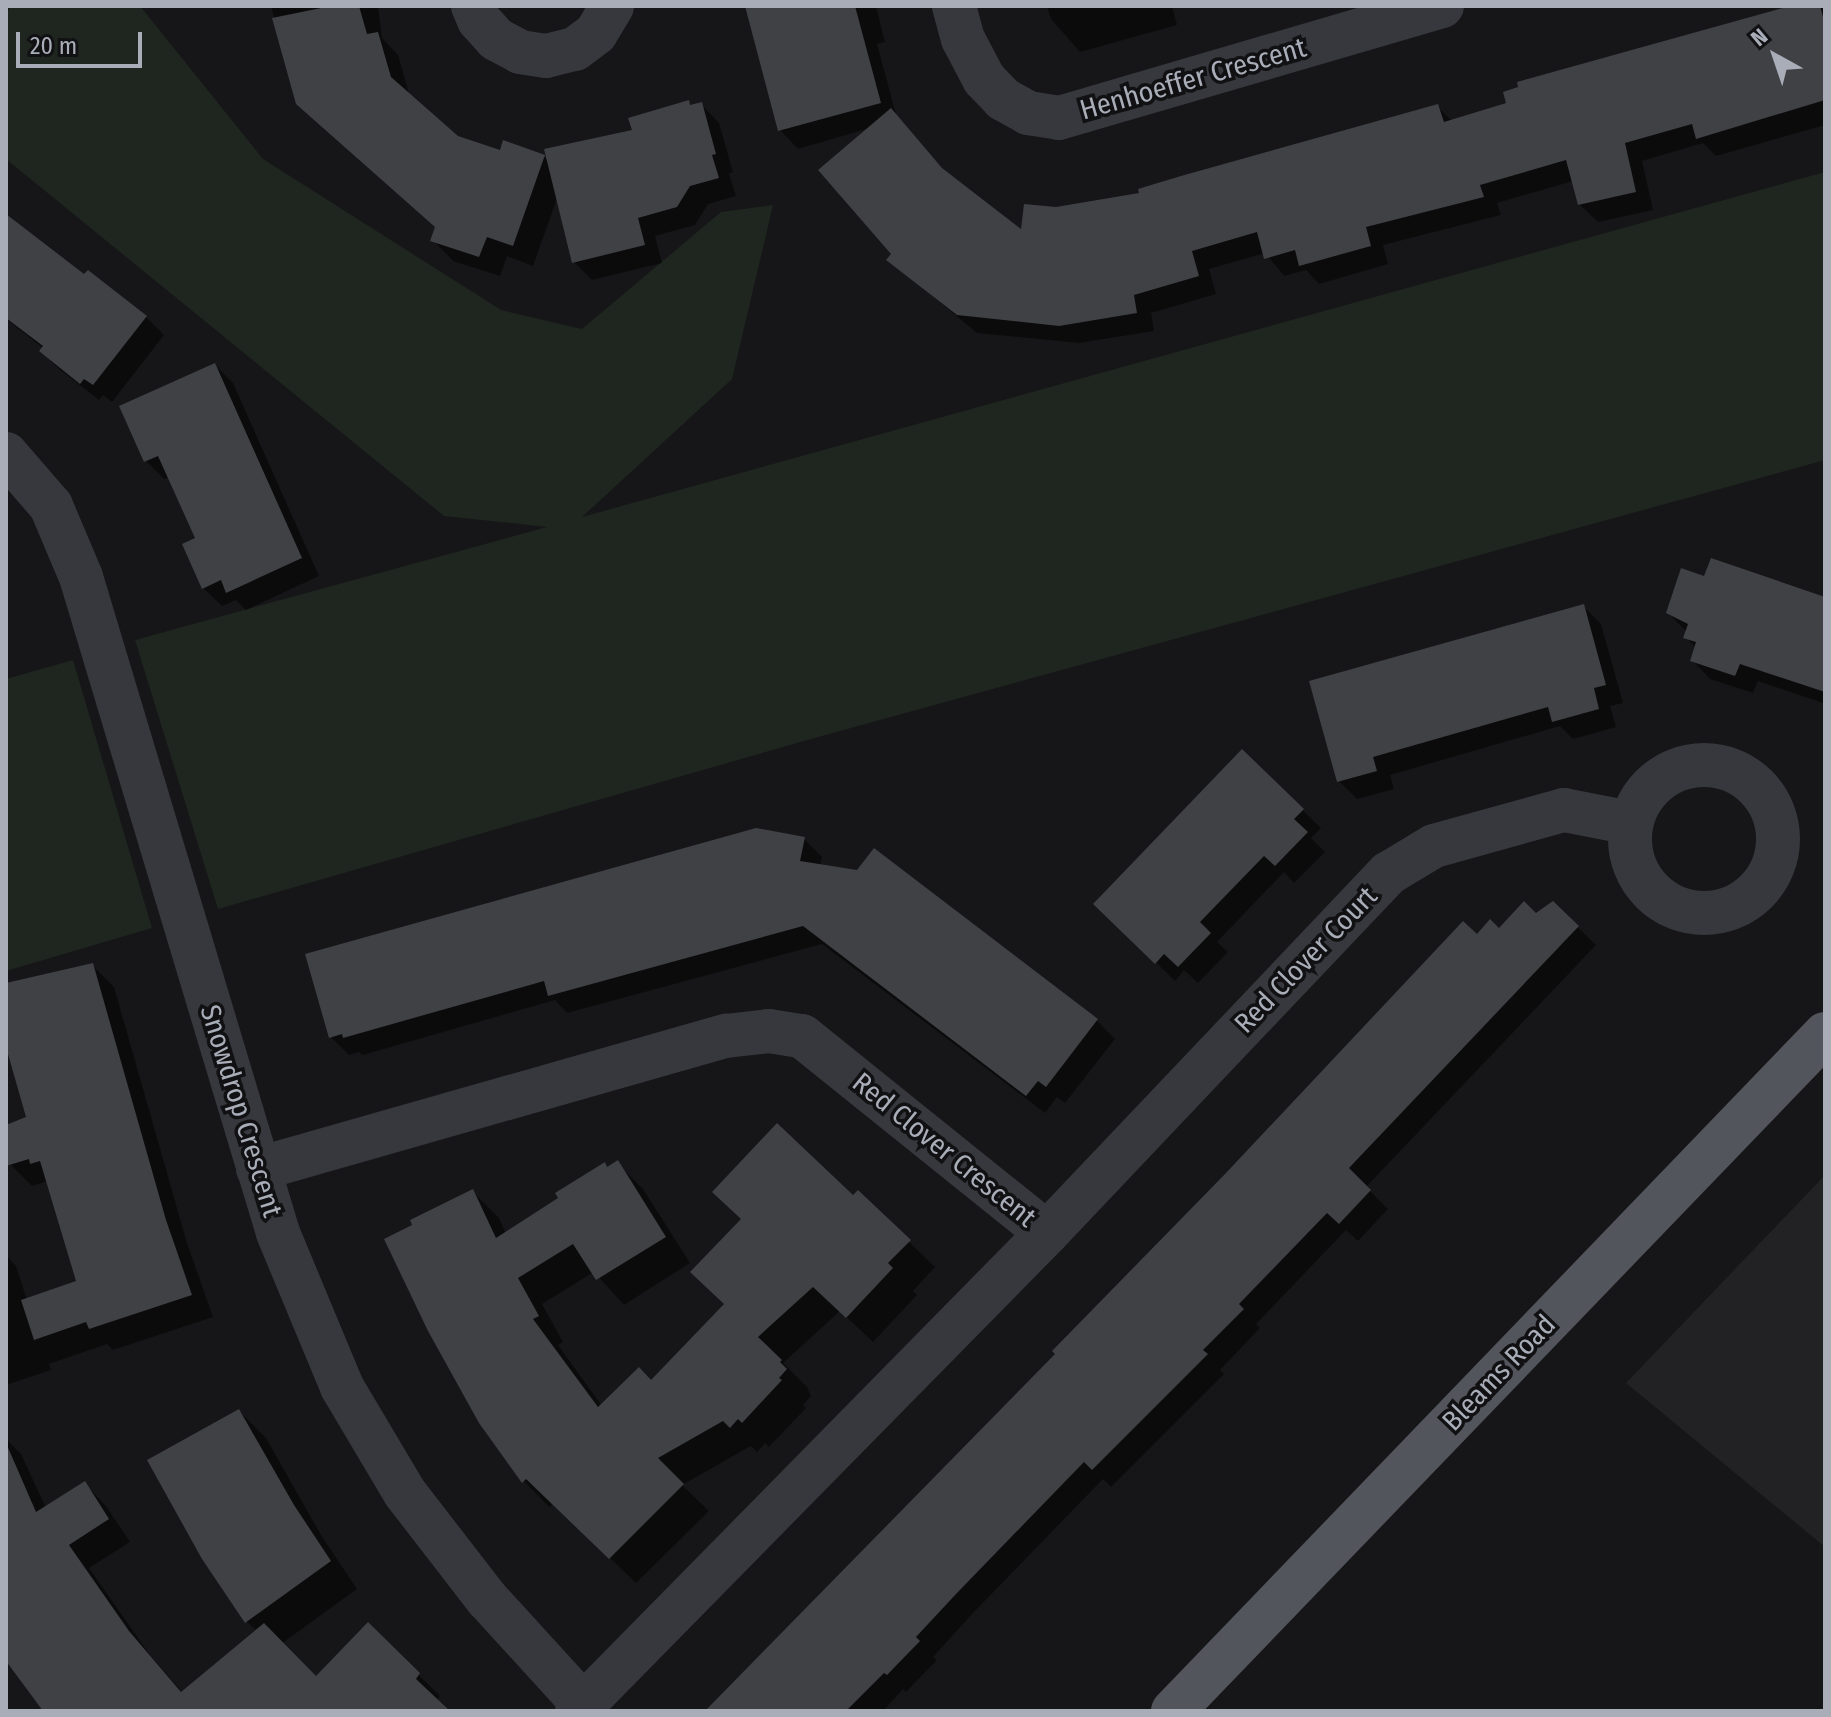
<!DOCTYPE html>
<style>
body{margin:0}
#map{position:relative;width:1831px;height:1717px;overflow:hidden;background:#161618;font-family:"Fira Sans Condensed",sans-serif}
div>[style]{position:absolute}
.built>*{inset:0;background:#222225}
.green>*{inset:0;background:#1e261f}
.shadow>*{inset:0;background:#0007}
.building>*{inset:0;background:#404145}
.minor>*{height:44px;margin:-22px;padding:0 22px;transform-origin:22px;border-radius:22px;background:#37383d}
.minor>.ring{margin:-22px;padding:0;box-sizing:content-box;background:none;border:44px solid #37383d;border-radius:50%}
.major>*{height:44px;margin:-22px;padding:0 22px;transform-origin:22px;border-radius:22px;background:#53555c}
span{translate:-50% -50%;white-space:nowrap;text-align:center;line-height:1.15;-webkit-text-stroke:7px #111113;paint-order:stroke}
.street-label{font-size:28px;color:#a8adb8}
.frame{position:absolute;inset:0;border:8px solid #a8adb8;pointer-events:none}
.north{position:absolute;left:1735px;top:16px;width:80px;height:80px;-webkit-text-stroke:6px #111113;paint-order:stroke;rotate:320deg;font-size:22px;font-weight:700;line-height:32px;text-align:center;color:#a8adb8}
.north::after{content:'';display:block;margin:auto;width:28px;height:36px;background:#a8adb8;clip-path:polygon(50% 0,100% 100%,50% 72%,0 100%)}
.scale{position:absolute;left:16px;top:32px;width:126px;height:36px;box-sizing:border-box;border:4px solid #a8adb8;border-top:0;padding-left:10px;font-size:24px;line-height:28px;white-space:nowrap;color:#a8adb8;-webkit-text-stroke:6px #111113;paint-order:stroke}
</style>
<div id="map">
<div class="built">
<div style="clip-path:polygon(1825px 1175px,1825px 1547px,1626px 1383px)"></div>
</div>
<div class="green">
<div style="clip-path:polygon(11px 6px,140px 6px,263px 159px,501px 310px,582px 329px,721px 212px,773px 205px,732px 379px,582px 517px,1825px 172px,1825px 460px,811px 739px,218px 909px,135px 640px,547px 527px,444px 516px,6px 159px,6px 14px)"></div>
<div style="clip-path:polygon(73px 660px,152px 928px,6px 971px,6px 679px)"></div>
</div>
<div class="shadow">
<div style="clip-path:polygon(271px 6px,378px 6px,382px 38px,398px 55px,410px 97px,457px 138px,501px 153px,544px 157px,550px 162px,634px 131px,689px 103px,693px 107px,701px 104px,719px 123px,733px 172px,729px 174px,736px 196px,708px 204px,695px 225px,655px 236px,662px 263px,592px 280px,574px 262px,558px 196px,533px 266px,507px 256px,500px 276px,453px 261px,433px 240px,437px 228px,298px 103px)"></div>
<div style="clip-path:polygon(747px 6px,876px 6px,885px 42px,877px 44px,897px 118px,949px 176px,1023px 232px,1056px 209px,1142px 194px,1438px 107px,1452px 121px,1794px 6px,1825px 6px,1825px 125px,1716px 156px,1703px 143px,1642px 161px,1653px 210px,1598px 222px,1579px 204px,1573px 181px,1497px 203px,1501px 215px,1383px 245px,1388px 264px,1319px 284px,1306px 270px,1284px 276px,1265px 253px,1209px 269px,1216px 294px,1151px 313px,1154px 331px,1079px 343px,977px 333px,889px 260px,893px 254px,870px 128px,798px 149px,780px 130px)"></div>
<div style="clip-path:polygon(1047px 6px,1172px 6px,1177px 25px,1080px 52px,1051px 19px)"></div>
<div style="clip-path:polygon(6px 216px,84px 277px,146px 317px,164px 335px,112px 402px,103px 395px,99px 400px,59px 369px,41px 351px,43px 348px,6px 319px)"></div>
<div style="clip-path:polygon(215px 365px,233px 383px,319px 576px,246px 610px,236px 600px,222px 606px,203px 588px,198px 539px,170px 477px,164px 479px,146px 461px,121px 407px)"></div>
<div style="clip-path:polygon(1706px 578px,1825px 599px,1825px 709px,1823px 703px,1758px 681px,1753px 693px,1710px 679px,1692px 660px,1696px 648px,1686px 637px,1687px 632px,1668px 613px)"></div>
<div style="clip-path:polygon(1583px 606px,1601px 624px,1623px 703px,1610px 706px,1616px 727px,1573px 739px,1560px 726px,1390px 775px,1394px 789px,1357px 799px,1339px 781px)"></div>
<div style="clip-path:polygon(1242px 752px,1321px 828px,1311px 838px,1325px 852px,1294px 883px,1284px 872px,1217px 942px,1228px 952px,1198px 983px,1184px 970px,1175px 981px,1096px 904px)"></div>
<div style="clip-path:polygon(804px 839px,822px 857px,820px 866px,858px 872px,874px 851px,1097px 1021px,1115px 1039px,1065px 1103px,1057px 1097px,1045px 1113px,822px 944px,567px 1013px,555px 1000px,363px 1055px,359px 1052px,349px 1055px,331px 1037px)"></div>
<div style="clip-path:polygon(1553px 903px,1596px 945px,1366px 1187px,1388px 1209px,1358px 1241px,1346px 1230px,1256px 1324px,1260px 1328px,1220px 1370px,1224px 1374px,1111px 1487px,1103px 1479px,974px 1612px,933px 1657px,937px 1660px,906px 1692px,903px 1689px,883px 1711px,708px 1711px,1477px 937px,1536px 916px)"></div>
<div style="clip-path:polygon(92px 965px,114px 987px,187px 1243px,213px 1317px,113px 1350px,107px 1344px,49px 1364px,51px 1370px,6px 1385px,6px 1255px,16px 1266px,27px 1300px,78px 1282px,48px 1181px,32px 1186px,10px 1164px,6px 1149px,6px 1126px,29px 1118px,6px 1039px,6px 986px)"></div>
<div style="clip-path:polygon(617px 1163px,643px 1189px,690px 1263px,624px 1305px,594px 1272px,542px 1304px,563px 1342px,558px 1345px,602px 1406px,652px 1382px,853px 1198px,909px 1242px,935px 1267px,913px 1291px,917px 1295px,873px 1342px,840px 1311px,783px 1363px,807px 1387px,811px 1396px,803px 1405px,806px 1408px,769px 1447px,765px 1443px,757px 1452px,751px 1446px,682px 1485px,709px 1511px,636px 1583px,554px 1504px,549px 1507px,524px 1481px,473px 1192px,499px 1218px,506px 1234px)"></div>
<div style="clip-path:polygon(239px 1411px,266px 1438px,321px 1535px,357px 1589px,281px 1644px,316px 1679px,368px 1625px,440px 1696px,436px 1701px,446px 1711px,46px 1711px,6px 1655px,6px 1432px,9px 1442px,21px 1454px,46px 1508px,85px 1484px,106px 1506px,130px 1542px,89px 1568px,150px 1655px,183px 1693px,257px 1631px,247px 1622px)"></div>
</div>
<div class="building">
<div style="clip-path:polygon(331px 6px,359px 6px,367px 34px,378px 32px,391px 77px,458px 136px,500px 150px,503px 140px,545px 155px,513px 246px,487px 237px,479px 257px,430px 241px,435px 227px,296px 104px,272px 18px)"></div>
<div style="clip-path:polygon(745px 6px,855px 6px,881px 103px,778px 131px)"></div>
<div style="clip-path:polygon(1790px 6px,1820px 6px,1825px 24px,1825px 100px,1696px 139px,1692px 124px,1625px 143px,1636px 192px,1578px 205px,1566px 160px,1480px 185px,1484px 197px,1366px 227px,1371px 246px,1299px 266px,1295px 250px,1264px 259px,1257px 232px,1192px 251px,1199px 276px,1134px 295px,1137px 313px,1059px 326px,957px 315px,886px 260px,891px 254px,818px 170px,891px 108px,942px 168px,1021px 229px,1024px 204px,1056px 207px,1139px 193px,1138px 189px,1181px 176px,1438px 104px,1444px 122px,1506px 103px,1503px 92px,1518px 87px,1517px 82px)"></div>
<div style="clip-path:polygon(689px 100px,690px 105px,702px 102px,716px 154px,712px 155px,719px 178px,690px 186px,677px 207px,638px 218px,645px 245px,572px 263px,544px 149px,632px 130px,628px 118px)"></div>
<div style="clip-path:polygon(6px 214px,84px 274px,88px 270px,147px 316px,93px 385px,84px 379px,80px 384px,39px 351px,43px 346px,6px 318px)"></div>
<div style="clip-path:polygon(215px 363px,302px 558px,226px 593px,221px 580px,202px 589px,182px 544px,195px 538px,158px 456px,144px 462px,119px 406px)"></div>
<div style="clip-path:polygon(1711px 558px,1825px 597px,1825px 692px,1740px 664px,1735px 676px,1690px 661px,1696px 642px,1683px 638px,1688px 624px,1666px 613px,1681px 568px,1704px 576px)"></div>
<div style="clip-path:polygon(1584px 604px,1606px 685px,1594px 688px,1599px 709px,1552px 722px,1548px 707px,1373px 757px,1377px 771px,1337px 782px,1309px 681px)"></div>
<div style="clip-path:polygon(1242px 749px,1304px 809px,1294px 819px,1308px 832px,1275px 866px,1264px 856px,1200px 922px,1211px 933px,1178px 967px,1164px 954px,1155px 964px,1093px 904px)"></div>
<div style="clip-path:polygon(756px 828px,805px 837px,800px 861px,857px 870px,874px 848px,1098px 1019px,1046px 1087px,1038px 1081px,1026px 1096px,803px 926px,548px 996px,544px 981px,343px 1038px,342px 1034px,329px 1038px,305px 954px)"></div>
<div style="clip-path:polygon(1524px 901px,1536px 913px,1553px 901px,1579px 926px,1349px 1168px,1371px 1190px,1339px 1224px,1327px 1213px,1239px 1304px,1244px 1309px,1203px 1350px,1208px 1354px,1092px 1470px,1084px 1462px,956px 1594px,916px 1637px,920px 1641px,887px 1675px,884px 1673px,846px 1711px,705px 1711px,1055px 1354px,1052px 1351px,1226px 1173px,1463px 921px,1477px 934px,1490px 919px,1499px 928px)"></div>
<div style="clip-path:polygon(93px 963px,166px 1220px,192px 1295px,89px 1329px,86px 1322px,34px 1340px,21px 1300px,76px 1281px,40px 1161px,30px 1164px,29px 1159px,6px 1166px,6px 1125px,26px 1117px,6px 1047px,6px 983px)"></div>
<div style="clip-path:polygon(777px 1123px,853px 1195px,858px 1190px,911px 1240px,888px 1263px,893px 1268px,846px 1318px,813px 1287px,758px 1337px,782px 1360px,780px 1362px,787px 1369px,779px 1378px,782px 1380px,742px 1423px,738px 1419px,730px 1428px,723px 1421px,658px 1458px,684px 1484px,609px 1559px,526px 1479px,522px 1483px,479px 1423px,428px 1331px,384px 1239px,412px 1225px,410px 1220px,473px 1189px,496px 1238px,558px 1198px,555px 1193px,605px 1162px,607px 1167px,618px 1160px,666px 1237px,596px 1280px,573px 1244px,518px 1278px,539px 1316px,533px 1319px,598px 1407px,639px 1367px,651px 1380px,724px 1304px,690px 1272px,741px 1219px,712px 1192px)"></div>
<div style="clip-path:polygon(239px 1409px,294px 1505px,331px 1561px,245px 1623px,202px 1559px,147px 1460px)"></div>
<div style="clip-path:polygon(6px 1443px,36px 1512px,85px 1481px,109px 1519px,69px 1545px,129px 1631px,181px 1692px,264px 1623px,316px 1676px,368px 1622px,420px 1673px,416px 1679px,450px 1711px,43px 1711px,6px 1661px)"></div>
</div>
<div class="minor">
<div style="left:473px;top:6px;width:15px;rotate:67deg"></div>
<div style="left:479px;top:20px;width:25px;rotate:48deg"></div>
<div style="left:496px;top:39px;width:27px;rotate:28deg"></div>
<div style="left:520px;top:52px;width:26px;rotate:9deg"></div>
<div style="left:546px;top:56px;width:30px;rotate:-14deg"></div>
<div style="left:575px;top:49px;width:26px;rotate:-37deg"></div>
<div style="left:596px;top:33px;width:31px;rotate:-59deg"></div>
<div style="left:954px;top:6px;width:34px;rotate:75deg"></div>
<div style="left:963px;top:39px;width:45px;rotate:62.3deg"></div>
<div style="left:984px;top:79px;width:28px;rotate:46deg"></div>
<div style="left:1003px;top:99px;width:29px;rotate:29deg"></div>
<div style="left:1028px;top:113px;width:31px;rotate:9deg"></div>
<div style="left:1059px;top:118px;width:399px;rotate:-16.3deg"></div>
<div style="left:6px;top:454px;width:69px;rotate:49.1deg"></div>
<div style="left:51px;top:506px;width:77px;rotate:67.1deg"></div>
<div style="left:81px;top:577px;width:685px;rotate:73.28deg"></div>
<div style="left:278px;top:1233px;width:167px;rotate:67.4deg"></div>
<div style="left:342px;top:1387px;width:123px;rotate:59.3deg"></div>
<div style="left:405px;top:1493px;width:134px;rotate:52.3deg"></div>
<div style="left:487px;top:1599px;width:142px;rotate:47.6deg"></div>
<div class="ring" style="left:1630px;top:765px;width:104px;height:104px"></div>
<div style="left:258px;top:1169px;width:487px;rotate:-15.9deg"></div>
<div style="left:726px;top:1036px;width:43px;rotate:-6.6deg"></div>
<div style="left:769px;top:1031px;width:33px;rotate:9deg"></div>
<div style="left:802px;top:1036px;width:314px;rotate:38.8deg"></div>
<div style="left:577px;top:1711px;width:670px;rotate:-45.48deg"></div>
<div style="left:1047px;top:1233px;width:497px;rotate:-46.5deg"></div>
<div style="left:1389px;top:873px;width:52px;rotate:-31deg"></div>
<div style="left:1434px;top:846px;width:135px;rotate:-15.5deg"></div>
<div style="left:1564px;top:810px;width:68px;rotate:11deg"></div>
</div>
<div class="major">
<div style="left:1173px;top:1711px;width:940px;rotate:-46.08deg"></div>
</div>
<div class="street-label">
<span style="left:1193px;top:79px;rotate:-16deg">Henhoeffer Crescent</span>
<span style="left:1306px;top:960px;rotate:-46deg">Red Clover Court</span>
<span style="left:241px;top:1111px;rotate:73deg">Snowdrop Crescent</span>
<span style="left:944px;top:1150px;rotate:39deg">Red Clover Crescent</span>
<span style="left:1499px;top:1373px;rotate:-46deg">Bleams Road</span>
</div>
<div class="frame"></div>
<div class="north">N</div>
<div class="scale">20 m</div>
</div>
